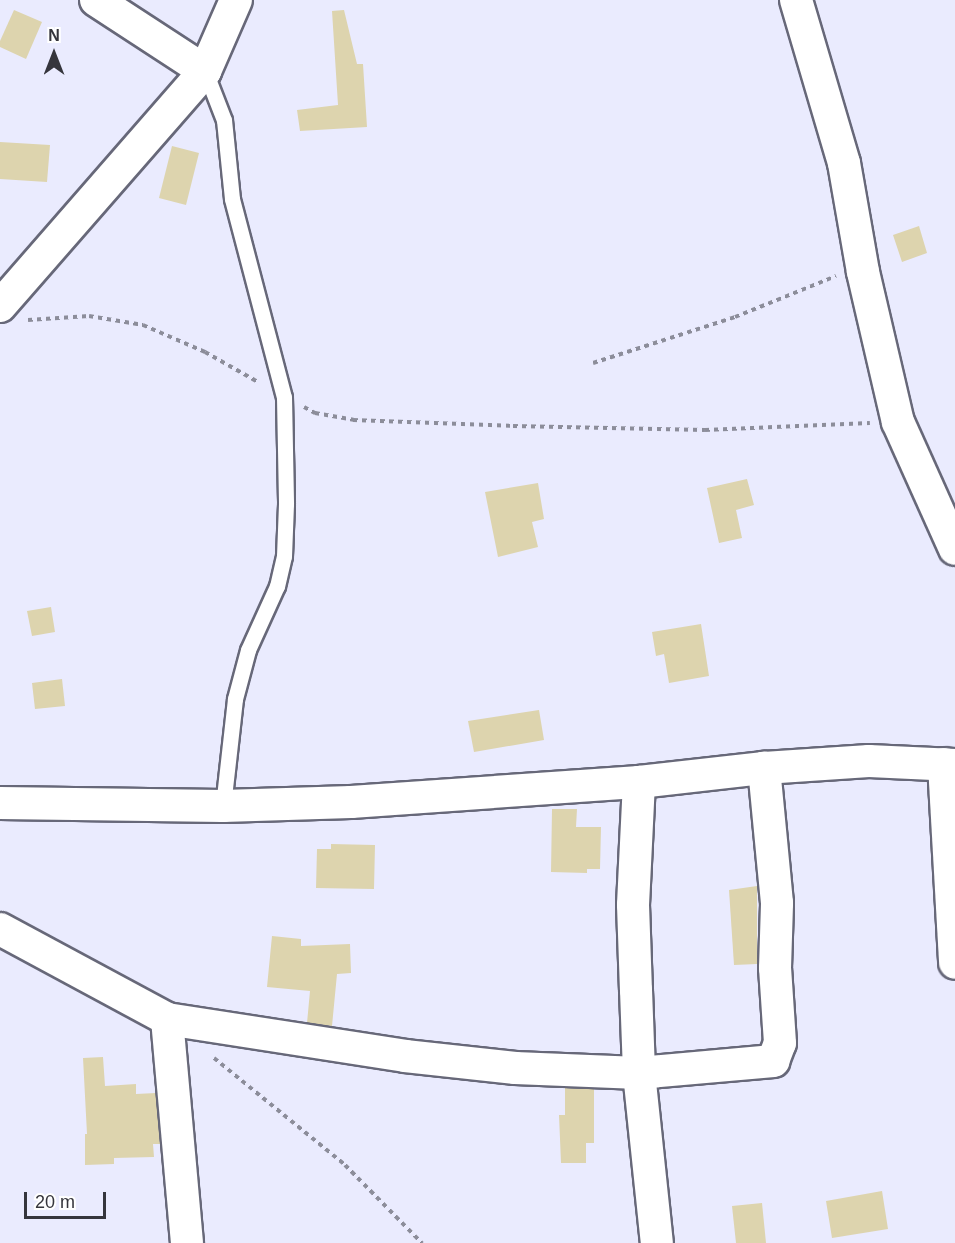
<!DOCTYPE html>
<style>
body{margin:0}
#map{position:relative;width:955px;height:1243px;overflow:hidden;background:#eaebfe;font-family:Helvetica,sans-serif}
div>[style]{position:absolute}
.building>*{inset:0;background:#ddd4ae}
.path>*{height:4px;margin-top:-2px;transform-origin:0;background:repeating-linear-gradient(90deg,#8c8d9a 0 4.5px,transparent 0 9px)}
.roads{filter:drop-shadow(2px 0 #676879) drop-shadow(-2px 0 #676879) drop-shadow(0 2px #676879) drop-shadow(0 -2px #676879)}
.service>*{height:15px;margin:-7.5px;padding:0 7.5px;transform-origin:7.5px;border-radius:7.5px;background:#fff}
.minor>*{height:32px;margin:-16px;padding:0 16px;transform-origin:16px;border-radius:16px;background:#fff}
span{translate:-50% -50%;white-space:nowrap;text-align:center;line-height:1.15;-webkit-text-stroke:4.5px #fff;paint-order:stroke}
.north{position:absolute;left:24px;top:24px;width:60px;height:60px;-webkit-text-stroke:4px #fff;paint-order:stroke;rotate:0deg;font-size:16px;font-weight:700;line-height:24px;text-align:center;color:#35353c}
.north::after{content:'';display:block;margin:auto;width:21px;height:27px;background:#35353c;clip-path:polygon(50% 0,100% 100%,50% 72%,0 100%)}
.scale{position:absolute;left:24px;top:1192px;width:82px;height:27px;box-sizing:border-box;border:3px solid #35353c;border-top:0;padding-left:8px;font-size:18px;line-height:21px;white-space:nowrap;color:#35353c;-webkit-text-stroke:4px #fff;paint-order:stroke}
</style>
<div id="map">
<div class="building">
<div style="clip-path:polygon(14px 10px,42px 22px,26px 59px,0 47px,0 41px)"></div>
<div style="clip-path:polygon(344px 10px,357px 64px,363px 64px,367px 127px,300px 131px,297px 110px,338px 105px,332px 11px)"></div>
<div style="clip-path:polygon(0 142px,50px 145px,47px 182px,0 179px)"></div>
<div style="clip-path:polygon(172px 146px,199px 153px,186px 205px,159px 198px)"></div>
<div style="clip-path:polygon(919px 226px,927px 253px,902px 262px,893px 235px)"></div>
<div style="clip-path:polygon(747px 479px,754px 505px,736px 510px,742px 538px,719px 543px,707px 488px)"></div>
<div style="clip-path:polygon(538px 483px,544px 519px,532px 522px,538px 547px,498px 557px,485px 492px)"></div>
<div style="clip-path:polygon(51px 607px,55px 632px,32px 636px,27px 611px)"></div>
<div style="clip-path:polygon(701px 624px,709px 676px,669px 683px,664px 654px,656px 656px,652px 632px)"></div>
<div style="clip-path:polygon(62px 679px,65px 706px,35px 709px,32px 683px)"></div>
<div style="clip-path:polygon(539px 710px,544px 740px,474px 752px,468px 721px)"></div>
<div style="clip-path:polygon(552px 809px,577px 809px,576px 827px,601px 827px,600px 869px,587px 869px,587px 873px,551px 872px)"></div>
<div style="clip-path:polygon(331px 844px,375px 845px,374px 889px,316px 888px,317px 849px,331px 849px)"></div>
<div style="clip-path:polygon(757px 886px,757px 964px,734px 965px,729px 890px)"></div>
<div style="clip-path:polygon(272px 936px,301px 939px,301px 946px,350px 944px,351px 973px,337px 974px,332px 1026px,307px 1023px,310px 991px,267px 987px)"></div>
<div style="clip-path:polygon(103px 1057px,105px 1086px,136px 1084px,136px 1094px,156px 1093px,160px 1144px,153px 1144px,154px 1157px,114px 1158px,114px 1164px,85px 1165px,85px 1134px,87px 1134px,83px 1058px)"></div>
<div style="clip-path:polygon(565px 1088px,594px 1089px,594px 1143px,586px 1143px,586px 1163px,561px 1163px,559px 1115px,565px 1115px)"></div>
<div style="clip-path:polygon(882px 1191px,888px 1229px,832px 1238px,826px 1201px)"></div>
<div style="clip-path:polygon(762px 1203px,766px 1243px,736px 1243px,732px 1206px)"></div>
</div>
<div class="path">
<div style="left:28px;top:320px;width:61px;rotate:-3.8deg"></div>
<div style="left:89px;top:316px;width:55px;rotate:9.5deg"></div>
<div style="left:143px;top:325px;width:68px;rotate:23.5deg"></div>
<div style="left:205px;top:352px;width:61px;rotate:29.5deg"></div>
<div style="left:593px;top:363px;width:149px;rotate:-17.9deg"></div>
<div style="left:735px;top:317px;width:109px;rotate:-22.1deg"></div>
<div style="left:304px;top:407px;width:13px;rotate:29deg"></div>
<div style="left:315px;top:413px;width:39px;rotate:10deg"></div>
<div style="left:353px;top:420px;width:160px;rotate:2.1deg"></div>
<div style="left:513px;top:426px;width:192px;rotate:1.2deg"></div>
<div style="left:705px;top:430px;width:165px;rotate:-2.4deg"></div>
<div style="left:214px;top:1058px;width:169px;rotate:39.2deg"></div>
<div style="left:345px;top:1165px;width:110px;rotate:45.4deg"></div>
</div>
<div class="roads">
<div class="service">
<div style="left:205px;top:71px;width:53px;rotate:68.8deg"></div>
<div style="left:224px;top:120px;width:79px;rotate:84.2deg"></div>
<div style="left:232px;top:199px;width:205px;rotate:75.3deg"></div>
<div style="left:284px;top:397px;width:107px;rotate:88.9deg"></div>
<div style="left:286px;top:504px;width:52px;rotate:92.2deg"></div>
<div style="left:284px;top:556px;width:31px;rotate:103deg"></div>
<div style="left:277px;top:586px;width:70px;rotate:114.4deg"></div>
<div style="left:248px;top:650px;width:51px;rotate:104.9deg"></div>
<div style="left:235px;top:699px;width:108px;rotate:96.4deg"></div>
</div>
<div class="minor">
<div style="left:96px;top:0;width:130px;rotate:33.1deg"></div>
<div style="left:796px;top:0;width:170px;rotate:73.6deg"></div>
<div style="left:844px;top:163px;width:111px;rotate:80.1deg"></div>
<div style="left:863px;top:272px;width:154px;rotate:76.9deg"></div>
<div style="left:898px;top:422px;width:139px;rotate:65.8deg"></div>
<div style="left:0;top:306px;width:312px;rotate:-48.9deg"></div>
<div style="left:205px;top:71px;width:77px;rotate:-66.4deg"></div>
<div style="left:944px;top:764px;width:199px;rotate:86.8deg"></div>
<div style="left:639px;top:782px;width:123px;rotate:92.8deg"></div>
<div style="left:633px;top:905px;width:85px;rotate:88deg"></div>
<div style="left:636px;top:990px;width:83px;rotate:87.9deg"></div>
<div style="left:639px;top:1073px;width:171px;rotate:84deg"></div>
<div style="left:0;top:803px;width:223px;rotate:0.8deg"></div>
<div style="left:223px;top:806px;width:128px;rotate:-1.8deg"></div>
<div style="left:351px;top:802px;width:289px;rotate:-4deg"></div>
<div style="left:639px;top:782px;width:126px;rotate:-6.4deg"></div>
<div style="left:764px;top:768px;width:105px;rotate:-3.8deg"></div>
<div style="left:869px;top:761px;width:86px;rotate:2.7deg"></div>
<div style="left:0;top:929px;width:190px;rotate:28.3deg"></div>
<div style="left:167px;top:1019px;width:225px;rotate:84.9deg"></div>
<div style="left:167px;top:1019px;width:241px;rotate:8.8deg"></div>
<div style="left:405px;top:1056px;width:111px;rotate:6.2deg"></div>
<div style="left:515px;top:1068px;width:124px;rotate:2.3deg"></div>
<div style="left:639px;top:1073px;width:135px;rotate:-5.1deg"></div>
<div style="left:773px;top:1061px;width:19px;rotate:-69deg"></div>
<div style="left:780px;top:1043px;width:75px;rotate:-93.8deg"></div>
<div style="left:775px;top:968px;width:65px;rotate:-88.2deg"></div>
<div style="left:777px;top:903px;width:136px;rotate:-95.5deg"></div>
</div>
</div>
<div class="north">N</div>
<div class="scale">20 m</div>
</div>
